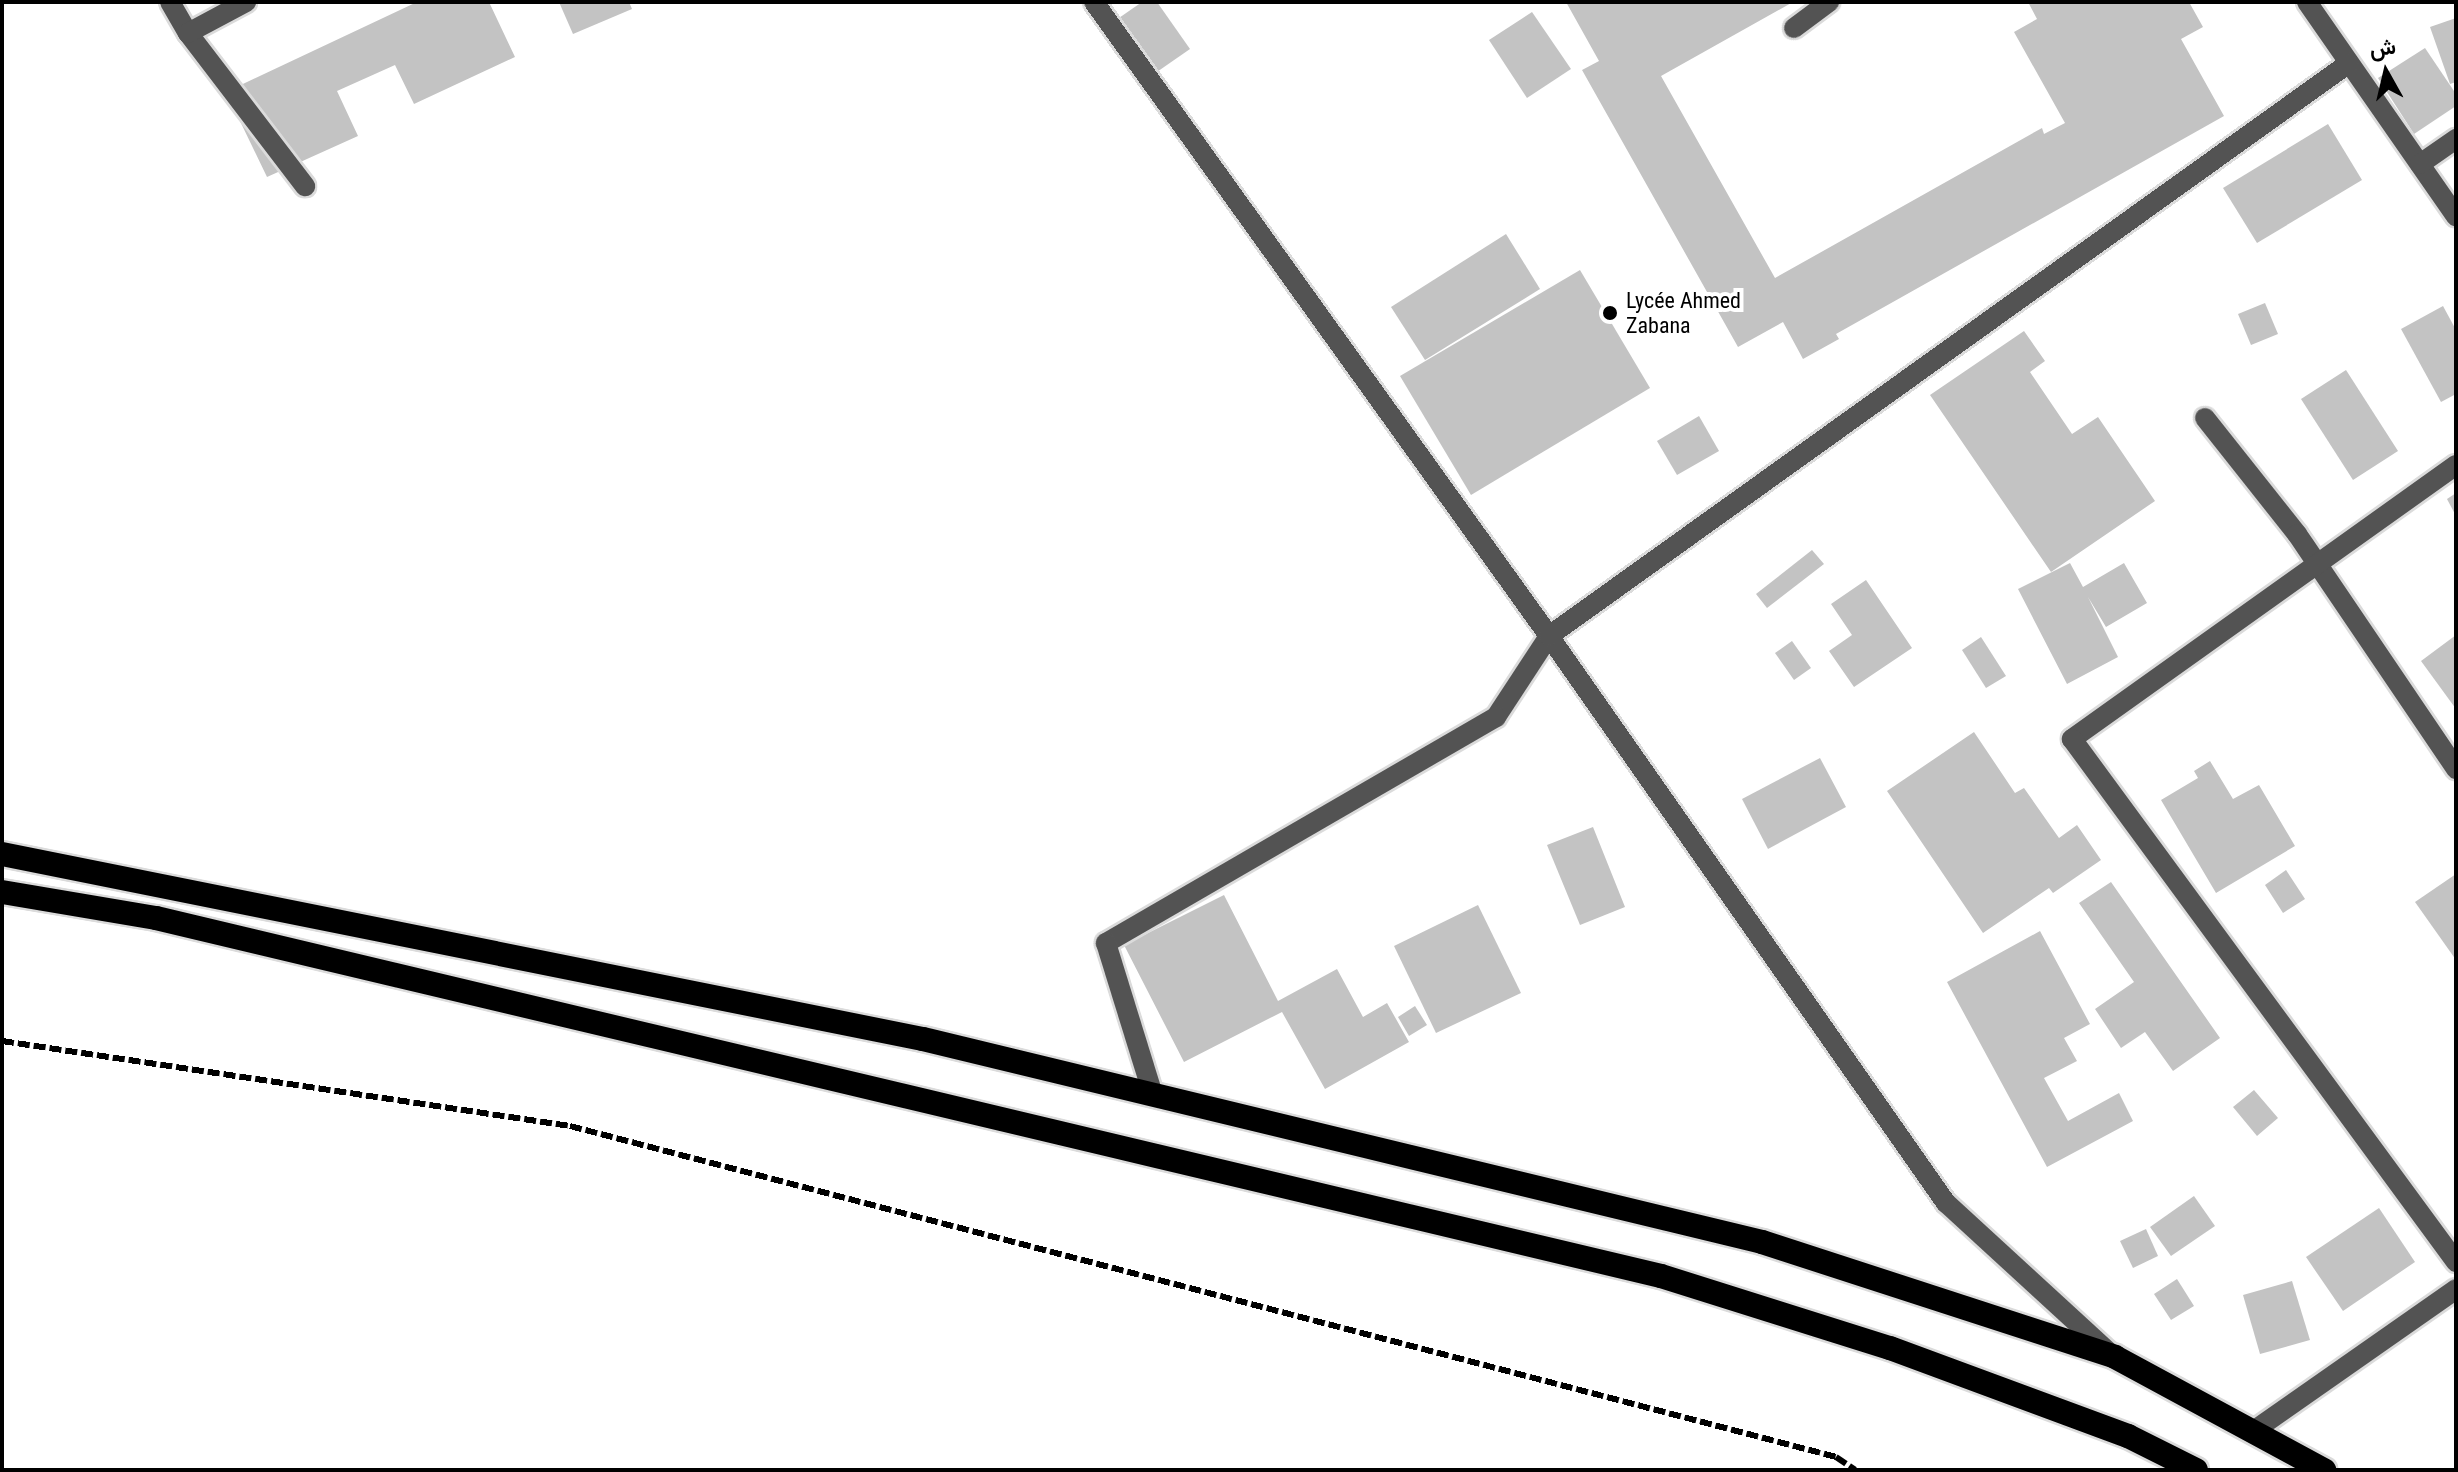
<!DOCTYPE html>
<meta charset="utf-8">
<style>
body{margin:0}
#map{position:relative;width:2458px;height:1472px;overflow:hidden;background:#fff;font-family:"Roboto Condensed",Vazirmatn,sans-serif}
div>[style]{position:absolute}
.building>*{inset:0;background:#c3c3c3}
.roads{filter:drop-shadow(2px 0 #dbdbdb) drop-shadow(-2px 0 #dbdbdb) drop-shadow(0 2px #dbdbdb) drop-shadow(0 -2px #dbdbdb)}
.minor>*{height:20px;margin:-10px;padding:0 10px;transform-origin:10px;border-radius:10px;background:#535353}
.highway>*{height:24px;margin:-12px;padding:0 12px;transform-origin:12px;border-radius:12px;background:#000}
.rail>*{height:6px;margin-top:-3px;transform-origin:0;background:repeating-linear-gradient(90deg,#000 0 12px,transparent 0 16px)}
.dots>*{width:22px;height:22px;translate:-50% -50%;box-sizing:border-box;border:4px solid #fff;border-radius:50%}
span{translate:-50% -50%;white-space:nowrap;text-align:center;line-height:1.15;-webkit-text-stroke:8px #fff;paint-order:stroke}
.poi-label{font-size:22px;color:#000}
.left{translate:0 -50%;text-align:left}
.frame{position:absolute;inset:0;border:4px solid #000;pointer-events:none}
.north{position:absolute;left:2346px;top:32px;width:80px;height:80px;-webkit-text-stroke:6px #fff;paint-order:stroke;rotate:352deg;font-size:22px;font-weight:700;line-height:32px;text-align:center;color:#000}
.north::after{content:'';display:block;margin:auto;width:28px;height:36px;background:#000;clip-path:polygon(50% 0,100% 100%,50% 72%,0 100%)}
</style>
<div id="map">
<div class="building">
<div style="clip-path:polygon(417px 2px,489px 2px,515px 57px,414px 104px,395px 65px,337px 91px,358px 136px,267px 177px,226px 92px)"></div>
<div style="clip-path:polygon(559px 2px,629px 2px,632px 9px,573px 34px)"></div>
<div style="clip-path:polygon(1142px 2px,1157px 2px,1190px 49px,1141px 83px,1103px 29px)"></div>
<div style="clip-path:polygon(1566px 2px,1793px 2px,1661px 76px,1775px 278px,2042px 128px,2044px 134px,2065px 123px,2014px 32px,2037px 19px,2028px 2px,2189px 2px,2203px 27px,2181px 39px,2224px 116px,1836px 334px,1839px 339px,1803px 359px,1783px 322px,1738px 347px,1582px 70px,1599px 61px)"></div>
<div style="clip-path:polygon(1532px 12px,1571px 69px,1527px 98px,1489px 40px)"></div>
<div style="clip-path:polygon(2456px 18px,2456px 82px,2450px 84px,2430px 27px)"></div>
<div style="clip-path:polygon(2425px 48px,2456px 94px,2456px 106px,2414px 134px,2378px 78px)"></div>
<div style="clip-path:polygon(2328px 124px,2362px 180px,2257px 243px,2223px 188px)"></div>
<div style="clip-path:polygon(1506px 234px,1540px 289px,1425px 360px,1391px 307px)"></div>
<div style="clip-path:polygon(1580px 270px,1650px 388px,1471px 495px,1400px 376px)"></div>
<div style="clip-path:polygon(2265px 303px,2278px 334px,2251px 345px,2238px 314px)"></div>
<div style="clip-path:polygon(2443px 306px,2456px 330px,2456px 394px,2441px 402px,2401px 329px)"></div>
<div style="clip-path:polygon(2024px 331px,2045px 361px,2030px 372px,2072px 434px,2098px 417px,2155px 501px,2051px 572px,1930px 395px)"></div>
<div style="clip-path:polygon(2346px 370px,2398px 451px,2353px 480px,2301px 399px)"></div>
<div style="clip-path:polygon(1699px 416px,1719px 451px,1677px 475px,1657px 441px)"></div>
<div style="clip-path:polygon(2456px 493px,2456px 516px,2447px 499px)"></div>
<div style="clip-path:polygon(1812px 550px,1824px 564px,1767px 608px,1756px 594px)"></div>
<div style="clip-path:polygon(2070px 563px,2083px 587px,2124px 563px,2147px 603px,2106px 627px,2088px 597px,2118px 657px,2067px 684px,2018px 589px)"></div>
<div style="clip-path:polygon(1866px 580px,1912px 648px,1854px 687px,1829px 651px,1852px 635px,1831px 604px)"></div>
<div style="clip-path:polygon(2456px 635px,2456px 709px,2421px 661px)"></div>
<div style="clip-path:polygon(1981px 637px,2006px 676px,1986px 688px,1962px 650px)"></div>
<div style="clip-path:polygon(1792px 641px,1811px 668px,1794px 680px,1775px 653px)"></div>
<div style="clip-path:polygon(1974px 732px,2015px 793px,2024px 788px,2059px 838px,2077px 825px,2101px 860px,2053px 893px,2049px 888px,1983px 933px,1887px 791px)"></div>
<div style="clip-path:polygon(1820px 758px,1846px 807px,1768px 849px,1742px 799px)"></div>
<div style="clip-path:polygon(2210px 761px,2233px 799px,2259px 785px,2295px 846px,2216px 893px,2161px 800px,2198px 778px,2194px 771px)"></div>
<div style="clip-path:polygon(1593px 827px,1625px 907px,1580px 925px,1547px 845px)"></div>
<div style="clip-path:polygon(2286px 870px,2305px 899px,2283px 913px,2265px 885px)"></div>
<div style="clip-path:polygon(2456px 874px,2456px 960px,2415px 902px)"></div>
<div style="clip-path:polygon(2111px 882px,2220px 1038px,2173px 1071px,2145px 1032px,2121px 1048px,2095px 1009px,2134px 982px,2079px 903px)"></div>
<div style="clip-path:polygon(1224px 895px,1278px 1001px,1337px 969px,1363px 1017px,1387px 1003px,1409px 1042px,1325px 1089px,1282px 1012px,1184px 1062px,1124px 945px)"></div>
<div style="clip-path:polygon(1478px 905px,1521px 993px,1436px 1033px,1394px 946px)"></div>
<div style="clip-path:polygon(2040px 931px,2090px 1024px,2064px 1038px,2077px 1061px,2044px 1078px,2068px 1121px,2119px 1093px,2133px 1121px,2047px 1167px,1947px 982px)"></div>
<div style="clip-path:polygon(1415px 1006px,1427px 1025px,1409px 1036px,1398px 1017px)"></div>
<div style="clip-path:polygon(2254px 1090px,2278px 1118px,2257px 1136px,2233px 1107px)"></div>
<div style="clip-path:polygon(2194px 1196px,2215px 1226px,2171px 1256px,2150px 1227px)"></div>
<div style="clip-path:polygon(2379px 1208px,2415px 1262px,2343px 1311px,2306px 1257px)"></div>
<div style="clip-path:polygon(2146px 1229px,2158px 1256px,2133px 1268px,2120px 1241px)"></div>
<div style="clip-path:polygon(2177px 1279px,2194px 1306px,2171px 1320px,2154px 1294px)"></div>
<div style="clip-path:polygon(2292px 1281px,2310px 1340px,2260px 1354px,2243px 1295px)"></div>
</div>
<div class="roads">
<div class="minor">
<div style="left:170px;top:2px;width:36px;rotate:60deg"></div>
<div style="left:188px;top:33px;width:193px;rotate:52.6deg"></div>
<div style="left:1094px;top:2px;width:780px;rotate:54.33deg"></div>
<div style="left:1549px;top:636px;width:97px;rotate:123.2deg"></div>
<div style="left:1496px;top:717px;width:451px;rotate:149.9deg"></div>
<div style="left:1106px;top:943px;width:159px;rotate:72.8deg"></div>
<div style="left:2307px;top:2px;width:261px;rotate:55.2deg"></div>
<div style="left:1794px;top:28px;width:44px;rotate:-36.6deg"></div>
<div style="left:188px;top:33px;width:66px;rotate:-28.1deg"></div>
<div style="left:2420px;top:164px;width:44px;rotate:-34.8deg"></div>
<div style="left:2205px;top:418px;width:148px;rotate:51.6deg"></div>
<div style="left:2297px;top:534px;width:284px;rotate:55.9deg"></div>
<div style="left:2456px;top:465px;width:472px;rotate:144.5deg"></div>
<div style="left:2072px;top:739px;width:649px;rotate:53.71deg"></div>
<div style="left:2112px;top:1355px;width:225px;rotate:-137.5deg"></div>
<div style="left:1946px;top:1203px;width:692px;rotate:-125deg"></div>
<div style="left:1549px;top:636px;width:984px;rotate:-35.61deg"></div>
<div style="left:2252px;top:1432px;width:249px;rotate:-35deg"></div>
</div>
<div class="highway">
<div style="left:2px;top:854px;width:939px;rotate:11.36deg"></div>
<div style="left:923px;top:1039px;width:863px;rotate:13.6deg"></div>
<div style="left:1762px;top:1242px;width:371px;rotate:18deg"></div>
<div style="left:2115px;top:1357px;width:238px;rotate:28.4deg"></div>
<div style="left:2px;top:892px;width:156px;rotate:9.6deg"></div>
<div style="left:156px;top:918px;width:1547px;rotate:13.38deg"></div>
<div style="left:1661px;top:1276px;width:240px;rotate:17.5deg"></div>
<div style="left:1890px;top:1348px;width:254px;rotate:20.3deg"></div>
<div style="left:2128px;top:1436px;width:76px;rotate:26.6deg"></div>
</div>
</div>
<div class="rail">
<div style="left:2px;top:1041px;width:574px;rotate:8.51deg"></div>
<div style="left:570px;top:1126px;width:1309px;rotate:14.65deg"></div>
<div style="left:1836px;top:1457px;width:23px;rotate:34deg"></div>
</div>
<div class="dots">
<div style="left:1610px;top:313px;background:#000"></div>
</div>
<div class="poi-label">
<span class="left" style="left:1626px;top:313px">Lycée Ahmed<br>Zabana</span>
</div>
<div class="frame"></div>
<div class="north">ش</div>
</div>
